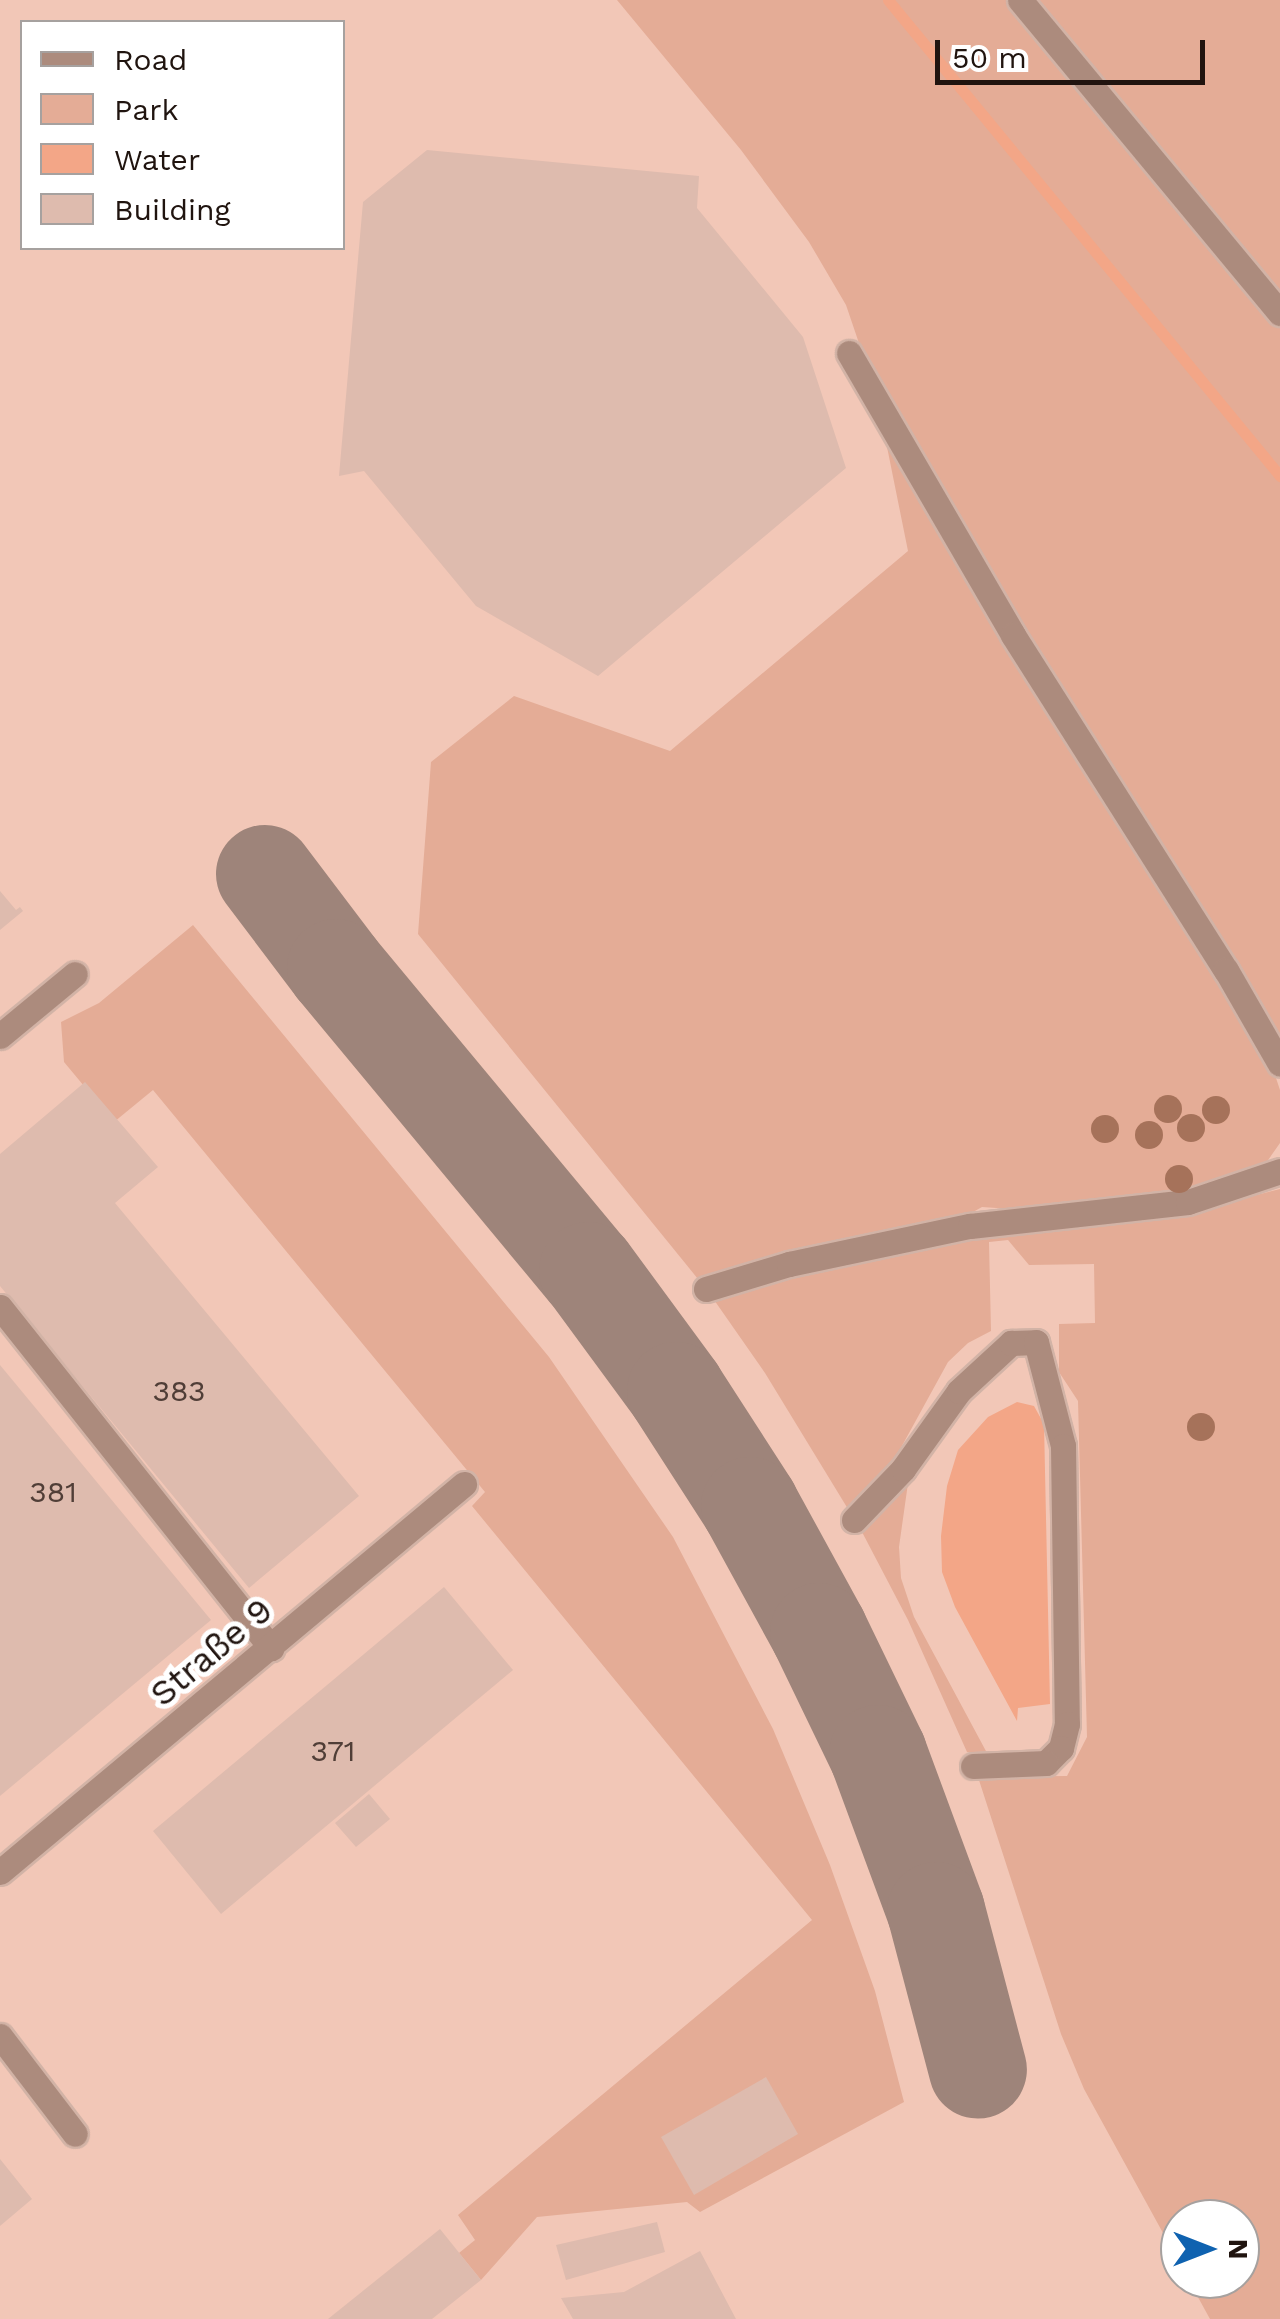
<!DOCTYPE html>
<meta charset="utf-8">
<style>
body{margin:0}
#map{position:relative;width:1280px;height:2319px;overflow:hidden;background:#f9d6c7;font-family:"Work Sans",sans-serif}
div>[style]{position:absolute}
.built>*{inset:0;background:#f2c7b7}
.green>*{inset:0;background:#e4ac96}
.water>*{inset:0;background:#f3a687}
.stream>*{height:11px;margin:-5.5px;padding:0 5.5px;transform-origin:5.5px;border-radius:5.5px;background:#f3a687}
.taxiway>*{height:98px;margin:-49px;padding:0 49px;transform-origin:49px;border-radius:49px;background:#9e847a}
.building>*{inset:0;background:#debbae}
.roads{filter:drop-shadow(2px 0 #d2b3a6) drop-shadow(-2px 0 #d2b3a6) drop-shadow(0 2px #d2b3a6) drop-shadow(0 -2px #d2b3a6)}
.minor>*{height:25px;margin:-12.5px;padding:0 12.5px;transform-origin:12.5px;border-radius:12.5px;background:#ac8b7d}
.trees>*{width:28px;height:28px;margin:-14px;border-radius:50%;background:#a6725a}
span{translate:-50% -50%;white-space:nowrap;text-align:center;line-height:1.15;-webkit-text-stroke:10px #fff;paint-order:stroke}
.number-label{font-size:30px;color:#503e37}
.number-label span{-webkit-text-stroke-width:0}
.street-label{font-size:35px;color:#20140f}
.legend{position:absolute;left:20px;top:20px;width:325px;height:230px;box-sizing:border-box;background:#fff;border:2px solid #a6a19f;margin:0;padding:12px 18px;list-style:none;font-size:30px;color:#20140f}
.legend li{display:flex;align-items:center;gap:20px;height:50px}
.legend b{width:50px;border:2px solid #a6a19f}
.north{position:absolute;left:1160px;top:2199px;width:100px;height:100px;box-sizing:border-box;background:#fff;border:2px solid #a6a19f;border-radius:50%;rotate:90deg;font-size:28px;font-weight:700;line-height:40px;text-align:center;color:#20140f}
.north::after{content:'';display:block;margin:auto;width:35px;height:45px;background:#0f62b0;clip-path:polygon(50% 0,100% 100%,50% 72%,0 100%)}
.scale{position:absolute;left:935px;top:40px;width:270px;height:45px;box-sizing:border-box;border:5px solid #20140f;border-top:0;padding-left:12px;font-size:30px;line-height:35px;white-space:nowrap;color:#20140f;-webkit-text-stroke:8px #fff;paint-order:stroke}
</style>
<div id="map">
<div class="built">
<div style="clip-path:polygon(evenodd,0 0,1280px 0,1280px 2319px,0 2319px,0 0,22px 22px,342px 22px,342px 248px,22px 248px,22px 22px,0 0,1180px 2219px,1240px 2219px,1240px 2279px,1180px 2279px,1180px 2219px)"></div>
</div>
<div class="green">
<div style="clip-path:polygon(617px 0,1280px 0,1280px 1041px,1020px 631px,863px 355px,846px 305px,809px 242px,741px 150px)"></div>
<div style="clip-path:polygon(883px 427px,1272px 1066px,1280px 1090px,1280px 1143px,1266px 1163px,1184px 1193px,1024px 1210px,982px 1207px,966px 1216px,698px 1279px,418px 934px,431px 762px,514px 696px,670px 751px,908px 551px)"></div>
<div style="clip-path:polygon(193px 925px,549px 1357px,673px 1537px,773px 1729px,830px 1865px,875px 1991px,904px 2102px,700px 2212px,687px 2202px,537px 2217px,481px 2280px,459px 2253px,475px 2240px,458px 2215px,812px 1920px,472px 1506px,485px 1492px,153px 1090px,114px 1122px,64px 1062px,61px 1022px,99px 1003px)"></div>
<div style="clip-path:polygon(1280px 1189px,1280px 2319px,1210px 2319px,1188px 2279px,1240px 2279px,1240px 2219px,1180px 2219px,1180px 2264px,1084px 2089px,1061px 2034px,978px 1777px,1067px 1776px,1087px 1737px,1078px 1401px,1059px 1372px,1059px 1324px,1095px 1323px,1094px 1264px,1029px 1265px,1008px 1240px,989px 1242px,991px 1331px,968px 1343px,948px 1362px,892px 1464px,848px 1509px,765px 1373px,712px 1297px,792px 1272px,988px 1233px,1192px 1212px)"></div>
<div style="clip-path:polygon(910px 1469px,899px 1547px,901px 1578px,914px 1617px,987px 1753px,967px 1752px,908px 1620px,862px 1532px)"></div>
</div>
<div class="water">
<div style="clip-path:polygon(1017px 1402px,1034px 1406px,1044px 1424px,1050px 1704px,1018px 1708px,1017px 1721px,955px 1607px,942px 1572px,941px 1536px,947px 1486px,958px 1450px,988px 1417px)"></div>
</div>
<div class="stream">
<div style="left:888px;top:0;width:617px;rotate:50.53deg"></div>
</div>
<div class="taxiway">
<div style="left:265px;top:874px;width:118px;rotate:52.9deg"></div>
<div style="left:336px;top:968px;width:394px;rotate:50.3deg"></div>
<div style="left:588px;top:1271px;width:149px;rotate:53.7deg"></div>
<div style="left:676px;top:1391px;width:137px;rotate:57.2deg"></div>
<div style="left:750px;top:1506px;width:144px;rotate:61.3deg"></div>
<div style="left:819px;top:1632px;width:136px;rotate:64.2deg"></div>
<div style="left:878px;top:1754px;width:167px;rotate:69.7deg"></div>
<div style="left:936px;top:1911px;width:164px;rotate:75.2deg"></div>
</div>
<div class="building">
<div style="clip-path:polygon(427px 150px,699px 176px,697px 208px,803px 337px,846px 468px,598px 676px,476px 606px,364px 471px,339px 476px,363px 202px)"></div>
<div style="clip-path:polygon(0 891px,16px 910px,20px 907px,23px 911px,0 930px)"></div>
<div style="clip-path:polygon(85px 1082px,158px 1167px,115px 1203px,359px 1496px,249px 1588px,0 1286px,0 1154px)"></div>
<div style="clip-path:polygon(0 1365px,211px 1620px,0 1796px)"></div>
<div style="clip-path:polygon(444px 1587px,513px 1670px,221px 1914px,153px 1831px)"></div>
<div style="clip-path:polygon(369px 1794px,390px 1819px,356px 1847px,335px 1823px)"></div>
<div style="clip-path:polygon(766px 2077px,798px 2134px,694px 2195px,661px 2137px)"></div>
<div style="clip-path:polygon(0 2159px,32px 2199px,0 2226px)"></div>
<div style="clip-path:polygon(657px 2222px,665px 2252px,566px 2280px,556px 2245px)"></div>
<div style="clip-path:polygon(440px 2229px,481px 2280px,432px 2319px,328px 2319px)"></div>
<div style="clip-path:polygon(700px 2251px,736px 2319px,573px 2319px,561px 2298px,624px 2292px)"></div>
</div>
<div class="roads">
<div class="minor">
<div style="left:1020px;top:0;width:407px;rotate:50.3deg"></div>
<div style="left:849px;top:353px;width:326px;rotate:59.8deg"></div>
<div style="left:1013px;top:635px;width:397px;rotate:57.6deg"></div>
<div style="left:1226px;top:970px;width:108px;rotate:60.1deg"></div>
<div style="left:0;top:1036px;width:97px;rotate:-39.6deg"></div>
<div style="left:706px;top:1289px;width:87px;rotate:-16.8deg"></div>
<div style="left:789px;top:1264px;width:185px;rotate:-11.9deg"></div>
<div style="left:970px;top:1226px;width:219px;rotate:-6.3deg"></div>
<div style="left:1188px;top:1202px;width:97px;rotate:-18.6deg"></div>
<div style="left:0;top:1307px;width:436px;rotate:51.5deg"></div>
<div style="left:854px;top:1520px;width:71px;rotate:-46.1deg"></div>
<div style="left:903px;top:1469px;width:96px;rotate:-54.3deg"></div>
<div style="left:959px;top:1391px;width:71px;rotate:-42.7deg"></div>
<div style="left:1011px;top:1343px;width:25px;rotate:-2deg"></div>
<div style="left:1036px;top:1342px;width:107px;rotate:75.4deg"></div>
<div style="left:1063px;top:1446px;width:278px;rotate:89.2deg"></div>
<div style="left:1067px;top:1724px;width:25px;rotate:104deg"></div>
<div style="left:1061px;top:1748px;width:21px;rotate:135deg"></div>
<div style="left:1046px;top:1763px;width:73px;rotate:177.6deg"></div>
<div style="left:0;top:1872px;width:605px;rotate:-39.9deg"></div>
<div style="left:0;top:2036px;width:123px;rotate:52.6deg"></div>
</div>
</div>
<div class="trees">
<div style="left:1168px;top:1109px"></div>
<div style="left:1216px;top:1110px"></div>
<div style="left:1191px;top:1128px"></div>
<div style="left:1105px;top:1129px"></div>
<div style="left:1149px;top:1135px"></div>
<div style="left:1179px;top:1179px"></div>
<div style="left:1201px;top:1427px"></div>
</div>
<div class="number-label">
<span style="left:179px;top:1391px">383</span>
<span style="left:53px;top:1492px">381</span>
<span style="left:333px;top:1751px">371</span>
</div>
<div class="street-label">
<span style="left:211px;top:1652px;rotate:-40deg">Straße 9</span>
</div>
<ul class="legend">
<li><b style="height:12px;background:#ac8b7d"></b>Road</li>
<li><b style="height:28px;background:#e4ac96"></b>Park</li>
<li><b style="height:28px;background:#f3a687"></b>Water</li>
<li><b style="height:28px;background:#debbae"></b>Building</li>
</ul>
<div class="north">N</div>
<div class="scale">50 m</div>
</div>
